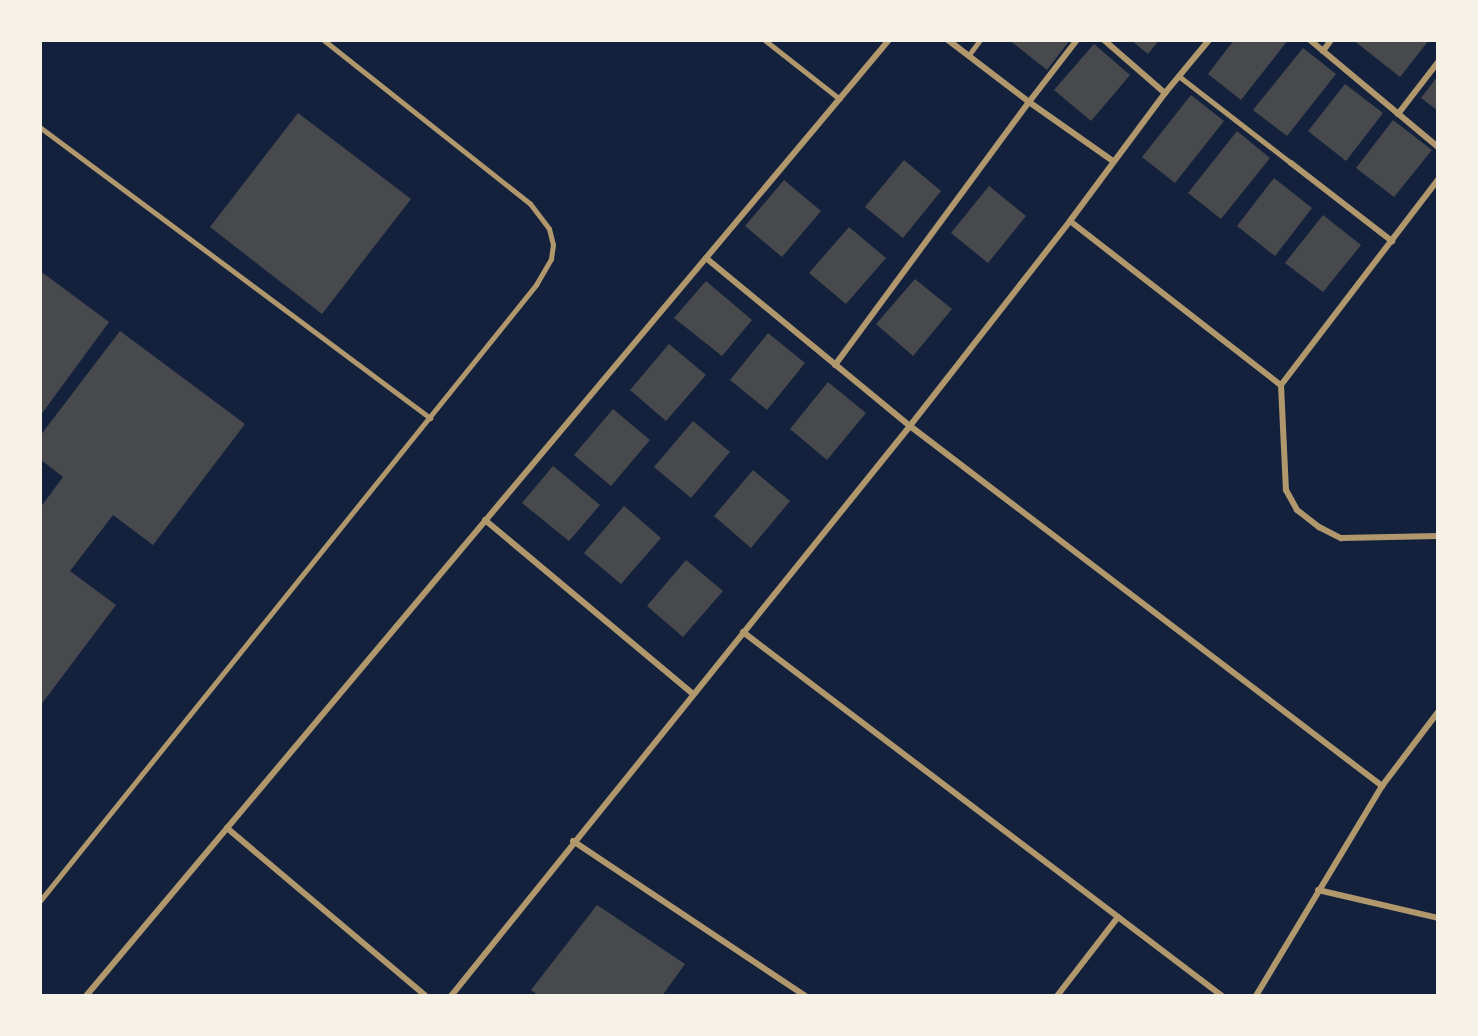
<!DOCTYPE html>
<style>
body{margin:0}
#map{position:relative;width:1478px;height:1036px;overflow:hidden;background:#14213d;font-family:Cabin,sans-serif}
div>[style]{position:absolute}
.building>*{inset:0;background:#48494c}
.service>*{height:4.5px;margin:-2.25px;padding:0 2.25px;transform-origin:2.25px;border-radius:2.25px;background:#b1986c}
.minor>*{height:6px;margin:-3px;padding:0 3px;transform-origin:3px;border-radius:3px;background:#b1986c}
span{translate:-50% -50%;white-space:nowrap;text-align:center;line-height:1.15;-webkit-text-stroke:4.5px #f6f1e7;paint-order:stroke}
.frame{position:absolute;inset:0;border:42px solid #f6f1e7;pointer-events:none}
</style>
<div id="map">
<div class="building">
<div style="clip-path:polygon(1009px 40px,1070px 40px,1047px 70px)"></div>
<div style="clip-path:polygon(1131px 40px,1159px 40px,1148px 54px)"></div>
<div style="clip-path:polygon(1234px 40px,1288px 40px,1241px 100px,1208px 74px)"></div>
<div style="clip-path:polygon(1353px 40px,1429px 40px,1400px 77px)"></div>
<div style="clip-path:polygon(1094px 44px,1130px 75px,1091px 121px,1054px 90px)"></div>
<div style="clip-path:polygon(1303px 48px,1336px 74px,1287px 136px,1253px 110px)"></div>
<div style="clip-path:polygon(1437px 77px,1437px 110px,1421px 98px)"></div>
<div style="clip-path:polygon(1345px 84px,1383px 113px,1346px 161px,1308px 131px)"></div>
<div style="clip-path:polygon(1191px 95px,1224px 121px,1175px 183px,1142px 157px)"></div>
<div style="clip-path:polygon(298px 113px,411px 199px,322px 314px,210px 227px)"></div>
<div style="clip-path:polygon(1393px 120px,1432px 150px,1394px 197px,1356px 168px)"></div>
<div style="clip-path:polygon(1237px 131px,1270px 158px,1221px 219px,1188px 193px)"></div>
<div style="clip-path:polygon(904px 160px,941px 191px,903px 238px,865px 207px)"></div>
<div style="clip-path:polygon(1274px 178px,1312px 208px,1275px 256px,1237px 226px)"></div>
<div style="clip-path:polygon(784px 180px,821px 211px,782px 257px,745px 226px)"></div>
<div style="clip-path:polygon(989px 186px,1026px 216px,988px 263px,951px 233px)"></div>
<div style="clip-path:polygon(1323px 215px,1361px 245px,1323px 292px,1285px 263px)"></div>
<div style="clip-path:polygon(849px 227px,886px 258px,846px 304px,809px 273px)"></div>
<div style="clip-path:polygon(43px 273px,109px 322px,40px 416px,40px 276px)"></div>
<div style="clip-path:polygon(915px 279px,952px 309px,913px 356px,876px 324px)"></div>
<div style="clip-path:polygon(706px 281px,752px 320px,722px 356px,674px 318px)"></div>
<div style="clip-path:polygon(120px 331px,245px 424px,153px 545px,113px 515px,70px 571px,116px 605px,40px 706px,40px 508px,63px 477px,40px 459px,40px 436px)"></div>
<div style="clip-path:polygon(768px 333px,805px 363px,767px 410px,730px 380px)"></div>
<div style="clip-path:polygon(669px 344px,706px 375px,666px 421px,630px 390px)"></div>
<div style="clip-path:polygon(828px 382px,866px 413px,827px 460px,790px 429px)"></div>
<div style="clip-path:polygon(613px 409px,650px 440px,611px 486px,574px 455px)"></div>
<div style="clip-path:polygon(693px 421px,730px 452px,691px 498px,654px 467px)"></div>
<div style="clip-path:polygon(553px 466px,600px 505px,569px 541px,522px 503px)"></div>
<div style="clip-path:polygon(753px 470px,790px 501px,751px 548px,714px 516px)"></div>
<div style="clip-path:polygon(624px 506px,661px 538px,621px 584px,584px 553px)"></div>
<div style="clip-path:polygon(686px 560px,723px 591px,683px 637px,647px 606px)"></div>
<div style="clip-path:polygon(597px 905px,685px 964px,662px 996px,539px 996px,531px 990px)"></div>
</div>
<div class="service">
<div style="left:765px;top:40px;width:95px;rotate:38.2deg"></div>
<div style="left:968px;top:56px;width:20px;rotate:-53deg"></div>
<div style="left:1179px;top:76px;width:142px;rotate:37.8deg"></div>
<div style="left:40px;top:127px;width:487px;rotate:36.7deg"></div>
<div style="left:40px;top:901px;width:791px;rotate:-51.16deg"></div>
<div style="left:536px;top:285px;width:30px;rotate:-60deg"></div>
<div style="left:551px;top:259px;width:14px;rotate:-82deg"></div>
<div style="left:553px;top:245px;width:16px;rotate:-104deg"></div>
<div style="left:549px;top:229px;width:31px;rotate:-127deg"></div>
<div style="left:530px;top:204px;width:264px;rotate:-141.6deg"></div>
</div>
<div class="minor">
<div style="left:948px;top:40px;width:102px;rotate:37.4deg"></div>
<div style="left:1029px;top:102px;width:103px;rotate:35.1deg"></div>
<div style="left:1104px;top:40px;width:81px;rotate:41deg"></div>
<div style="left:1209px;top:40px;width:69px;rotate:129.7deg"></div>
<div style="left:1165px;top:93px;width:159px;rotate:126.6deg"></div>
<div style="left:1070px;top:221px;width:260px;rotate:128deg"></div>
<div style="left:910px;top:426px;width:594px;rotate:37.33deg"></div>
<div style="left:1382px;top:786px;width:245px;rotate:121deg"></div>
<div style="left:1310px;top:40px;width:167px;rotate:39.9deg"></div>
<div style="left:1323px;top:51px;width:14px;rotate:-54deg"></div>
<div style="left:1398px;top:114px;width:66px;rotate:-52.4deg"></div>
<div style="left:1291px;top:163px;width:128px;rotate:37.7deg"></div>
<div style="left:1070px;top:221px;width:267px;rotate:37.9deg"></div>
<div style="left:1281px;top:385px;width:105px;rotate:87.3deg"></div>
<div style="left:1286px;top:490px;width:23px;rotate:61deg"></div>
<div style="left:1297px;top:510px;width:28px;rotate:38deg"></div>
<div style="left:1319px;top:527px;width:25px;rotate:27deg"></div>
<div style="left:1341px;top:538px;width:97px;rotate:-1.2deg"></div>
<div style="left:706px;top:258px;width:285px;rotate:-50deg"></div>
<div style="left:835px;top:365px;width:327px;rotate:-53.6deg"></div>
<div style="left:1029px;top:102px;width:78px;rotate:-52.3deg"></div>
<div style="left:1281px;top:385px;width:258px;rotate:-52.6deg"></div>
<div style="left:485px;top:520px;width:271px;rotate:39.9deg"></div>
<div style="left:743px;top:632px;width:602px;rotate:37.23deg"></div>
<div style="left:1382px;top:786px;width:93px;rotate:-52.9deg"></div>
<div style="left:227px;top:828px;width:260px;rotate:40.2deg"></div>
<div style="left:573px;top:841px;width:279px;rotate:33.7deg"></div>
<div style="left:1318px;top:890px;width:123px;rotate:13.1deg"></div>
<div style="left:86px;top:996px;width:964px;rotate:-49.97deg"></div>
<div style="left:706px;top:258px;width:264px;rotate:39.5deg"></div>
<div style="left:910px;top:426px;width:732px;rotate:128.84deg"></div>
<div style="left:1057px;top:996px;width:100px;rotate:-52.3deg"></div>
</div>
<div class="frame"></div>
</div>
